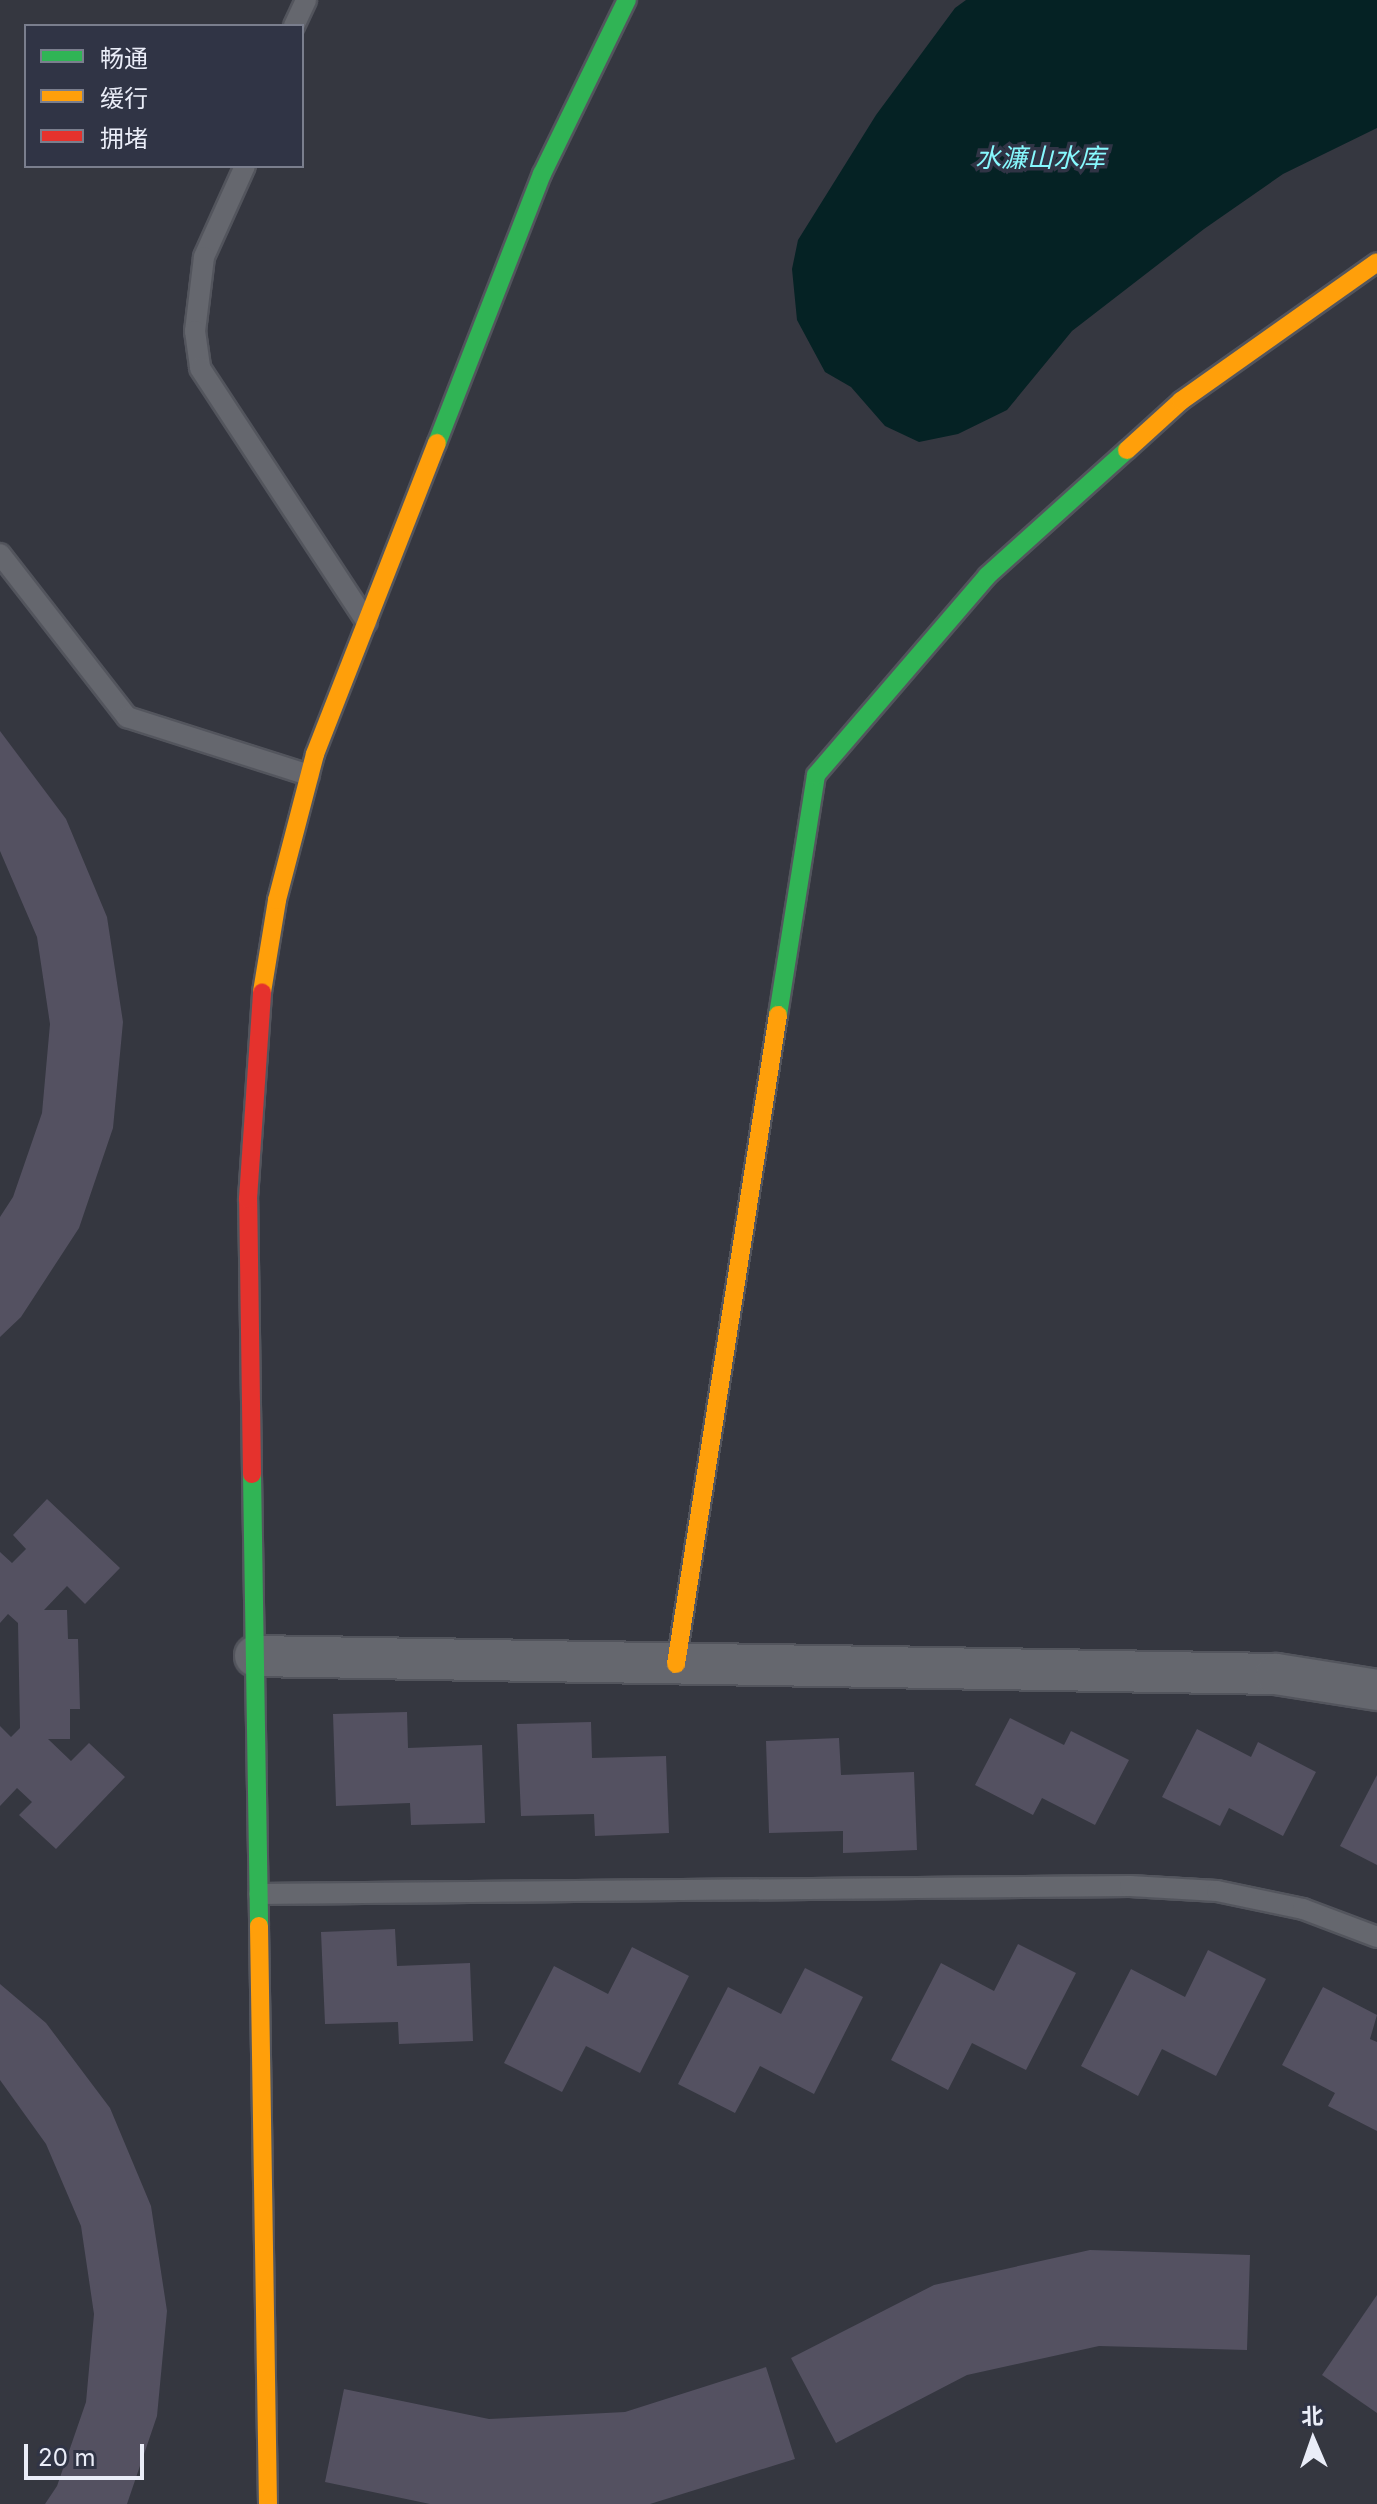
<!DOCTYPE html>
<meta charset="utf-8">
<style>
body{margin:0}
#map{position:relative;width:1377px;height:2504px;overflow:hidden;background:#353740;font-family:Inter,"Noto Sans SC",sans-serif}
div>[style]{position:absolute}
.water>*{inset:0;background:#052224}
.building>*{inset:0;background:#545161}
.roads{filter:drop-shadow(2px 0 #53555d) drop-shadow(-2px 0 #53555d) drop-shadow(0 2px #53555d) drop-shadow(0 -2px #53555d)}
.lane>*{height:20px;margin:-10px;padding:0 10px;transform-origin:10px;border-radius:10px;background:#65676e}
.street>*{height:40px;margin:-20px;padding:0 20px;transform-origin:20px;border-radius:20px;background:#65676e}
.fast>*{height:18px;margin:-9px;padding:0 9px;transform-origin:9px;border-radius:9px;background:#30b455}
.slow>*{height:18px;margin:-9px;padding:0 9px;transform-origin:9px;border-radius:9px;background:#ff9f0a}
.jam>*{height:18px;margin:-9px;padding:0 9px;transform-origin:9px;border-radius:9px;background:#e5322d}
span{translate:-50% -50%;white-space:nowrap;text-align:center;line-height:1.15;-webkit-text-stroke:7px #303445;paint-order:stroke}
.water-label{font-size:26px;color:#87f9fe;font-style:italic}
.legend{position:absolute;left:24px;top:24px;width:280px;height:144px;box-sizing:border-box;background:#303445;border:2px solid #7a7e8d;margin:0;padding:10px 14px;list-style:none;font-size:24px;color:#eaedf8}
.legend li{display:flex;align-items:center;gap:16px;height:40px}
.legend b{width:40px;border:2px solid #7a7e8d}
.north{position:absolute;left:1273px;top:2400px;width:80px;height:80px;-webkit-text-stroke:6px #303445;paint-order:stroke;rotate:358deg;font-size:22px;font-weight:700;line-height:32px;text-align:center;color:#eaedf8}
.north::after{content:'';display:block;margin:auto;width:28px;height:36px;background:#eaedf8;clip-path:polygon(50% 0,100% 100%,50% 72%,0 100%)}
.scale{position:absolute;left:24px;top:2444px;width:120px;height:36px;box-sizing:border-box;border:4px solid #eaedf8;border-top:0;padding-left:10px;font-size:24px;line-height:28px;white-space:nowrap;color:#eaedf8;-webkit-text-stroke:6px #303445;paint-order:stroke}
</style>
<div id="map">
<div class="water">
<div style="clip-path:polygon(966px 0,1377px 0,1377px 128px,1283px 174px,1204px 229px,1072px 331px,1007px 410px,958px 434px,919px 442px,885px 426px,851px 387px,825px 372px,797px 320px,792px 269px,798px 240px,876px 115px,955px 8px)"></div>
</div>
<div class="building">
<div style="clip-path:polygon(0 731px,66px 819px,107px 917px,123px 1022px,113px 1128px,79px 1228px,21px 1317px,0 1337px,0 1217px,13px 1197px,42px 1113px,50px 1024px,37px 937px,0 851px)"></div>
<div style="clip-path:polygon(47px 1499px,120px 1568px,85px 1604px,67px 1586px,44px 1610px,67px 1610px,68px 1639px,78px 1639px,80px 1709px,70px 1709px,70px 1739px,48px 1739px,71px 1761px,89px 1743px,125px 1777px,56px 1849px,19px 1815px,32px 1802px,17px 1788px,0 1806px,0 1726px,11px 1737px,20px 1728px,18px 1623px,8px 1614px,0 1623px,0 1552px,12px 1563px,26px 1549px,13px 1535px)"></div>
<div style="clip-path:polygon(407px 1712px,408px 1748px,482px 1745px,485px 1823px,411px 1825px,410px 1803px,336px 1806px,333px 1714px)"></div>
<div style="clip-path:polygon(1010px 1718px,1064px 1745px,1071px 1731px,1129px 1760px,1095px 1825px,1042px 1798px,1033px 1815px,975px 1785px)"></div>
<div style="clip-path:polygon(591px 1722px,592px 1758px,666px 1756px,669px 1833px,595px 1836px,594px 1814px,521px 1816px,517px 1724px)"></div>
<div style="clip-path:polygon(1197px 1729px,1251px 1757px,1258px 1742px,1316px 1772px,1283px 1836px,1229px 1808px,1220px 1826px,1162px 1797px)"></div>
<div style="clip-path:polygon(839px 1738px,841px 1775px,914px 1772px,917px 1850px,843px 1853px,843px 1831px,769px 1833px,766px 1741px)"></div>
<div style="clip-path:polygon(1377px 1775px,1377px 1865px,1340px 1846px)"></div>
<div style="clip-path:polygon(395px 1929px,397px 1966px,470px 1963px,473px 2041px,399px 2044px,398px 2022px,325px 2024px,321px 1932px)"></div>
<div style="clip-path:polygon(1018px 1944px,1076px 1973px,1026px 2070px,972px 2043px,948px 2090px,891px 2060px,941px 1963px,994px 1991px)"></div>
<div style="clip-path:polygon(632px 1947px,689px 1976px,640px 2073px,586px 2046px,562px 2092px,504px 2063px,554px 1966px,608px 1994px)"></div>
<div style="clip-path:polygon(1208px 1950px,1266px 1979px,1216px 2076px,1162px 2049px,1138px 2096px,1081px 2066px,1131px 1969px,1185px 1997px)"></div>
<div style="clip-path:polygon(805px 1968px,863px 1997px,814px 2094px,760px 2066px,735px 2113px,678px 2084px,728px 1987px,781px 2014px)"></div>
<div style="clip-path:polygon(0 1984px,46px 2023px,110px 2108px,151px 2206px,167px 2311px,157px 2416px,127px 2504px,45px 2504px,57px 2486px,86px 2402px,94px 2314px,81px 2226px,46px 2144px,0 2080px)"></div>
<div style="clip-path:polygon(1323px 1987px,1377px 2015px,1370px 2039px,1377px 2042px,1377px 2131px,1328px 2106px,1335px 2093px,1282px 2065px)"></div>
<div style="clip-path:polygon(1090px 2250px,1250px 2255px,1247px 2350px,1099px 2346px,967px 2375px,836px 2443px,791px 2358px,934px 2285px)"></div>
<div style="clip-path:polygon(1377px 2295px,1377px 2413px,1322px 2375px)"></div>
<div style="clip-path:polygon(766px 2367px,795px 2459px,650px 2504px,430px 2504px,325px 2482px,344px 2389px,489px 2419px,625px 2412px)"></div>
</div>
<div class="roads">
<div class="lane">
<div style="left:294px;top:26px;width:29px;rotate:-65deg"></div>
<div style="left:245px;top:166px;width:100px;rotate:114.3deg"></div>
<div style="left:204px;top:257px;width:75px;rotate:96.9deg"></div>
<div style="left:195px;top:331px;width:37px;rotate:82deg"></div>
<div style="left:200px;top:368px;width:304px;rotate:56.7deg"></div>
<div style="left:0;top:554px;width:207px;rotate:52.1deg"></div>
<div style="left:127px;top:717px;width:191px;rotate:17.7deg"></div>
<div style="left:259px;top:1894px;width:871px;rotate:-0.53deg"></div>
<div style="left:1130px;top:1886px;width:87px;rotate:3.3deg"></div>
<div style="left:1217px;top:1891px;width:88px;rotate:11.8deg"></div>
<div style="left:1303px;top:1909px;width:79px;rotate:20.7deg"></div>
</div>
<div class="street">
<div style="left:255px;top:1656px;width:1021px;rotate:1.01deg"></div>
<div style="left:1276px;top:1674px;width:102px;rotate:9deg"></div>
</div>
<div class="fast">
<div style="left:437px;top:443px;width:289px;rotate:-68.7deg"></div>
<div style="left:542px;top:174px;width:194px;rotate:-64deg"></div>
<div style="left:778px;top:1015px;width:243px;rotate:-81deg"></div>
<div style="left:816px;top:775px;width:262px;rotate:-49.3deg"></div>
<div style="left:987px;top:576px;width:188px;rotate:-42deg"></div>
<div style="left:252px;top:1474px;width:452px;rotate:89.1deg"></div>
</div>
<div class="slow">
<div style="left:1127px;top:450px;width:73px;rotate:-42.2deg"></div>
<div style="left:1181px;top:401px;width:240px;rotate:-35.3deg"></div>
<div style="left:262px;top:992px;width:93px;rotate:-80.7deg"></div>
<div style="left:277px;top:900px;width:151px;rotate:-75.4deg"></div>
<div style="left:315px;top:754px;width:334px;rotate:-68.6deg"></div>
<div style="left:676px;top:1664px;width:657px;rotate:-81.07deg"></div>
<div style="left:259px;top:1926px;width:578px;rotate:89.11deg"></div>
</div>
<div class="jam">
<div style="left:252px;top:1474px;width:275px;rotate:-90.8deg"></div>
<div style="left:248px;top:1199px;width:207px;rotate:-86.1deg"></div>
</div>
</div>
<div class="water-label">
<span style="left:1040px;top:158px">水濂山水库</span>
</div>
<ul class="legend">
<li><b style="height:10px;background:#30b455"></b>畅通</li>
<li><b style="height:10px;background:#ff9f0a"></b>缓行</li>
<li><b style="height:10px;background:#e5322d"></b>拥堵</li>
</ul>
<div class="north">北</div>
<div class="scale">20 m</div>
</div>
